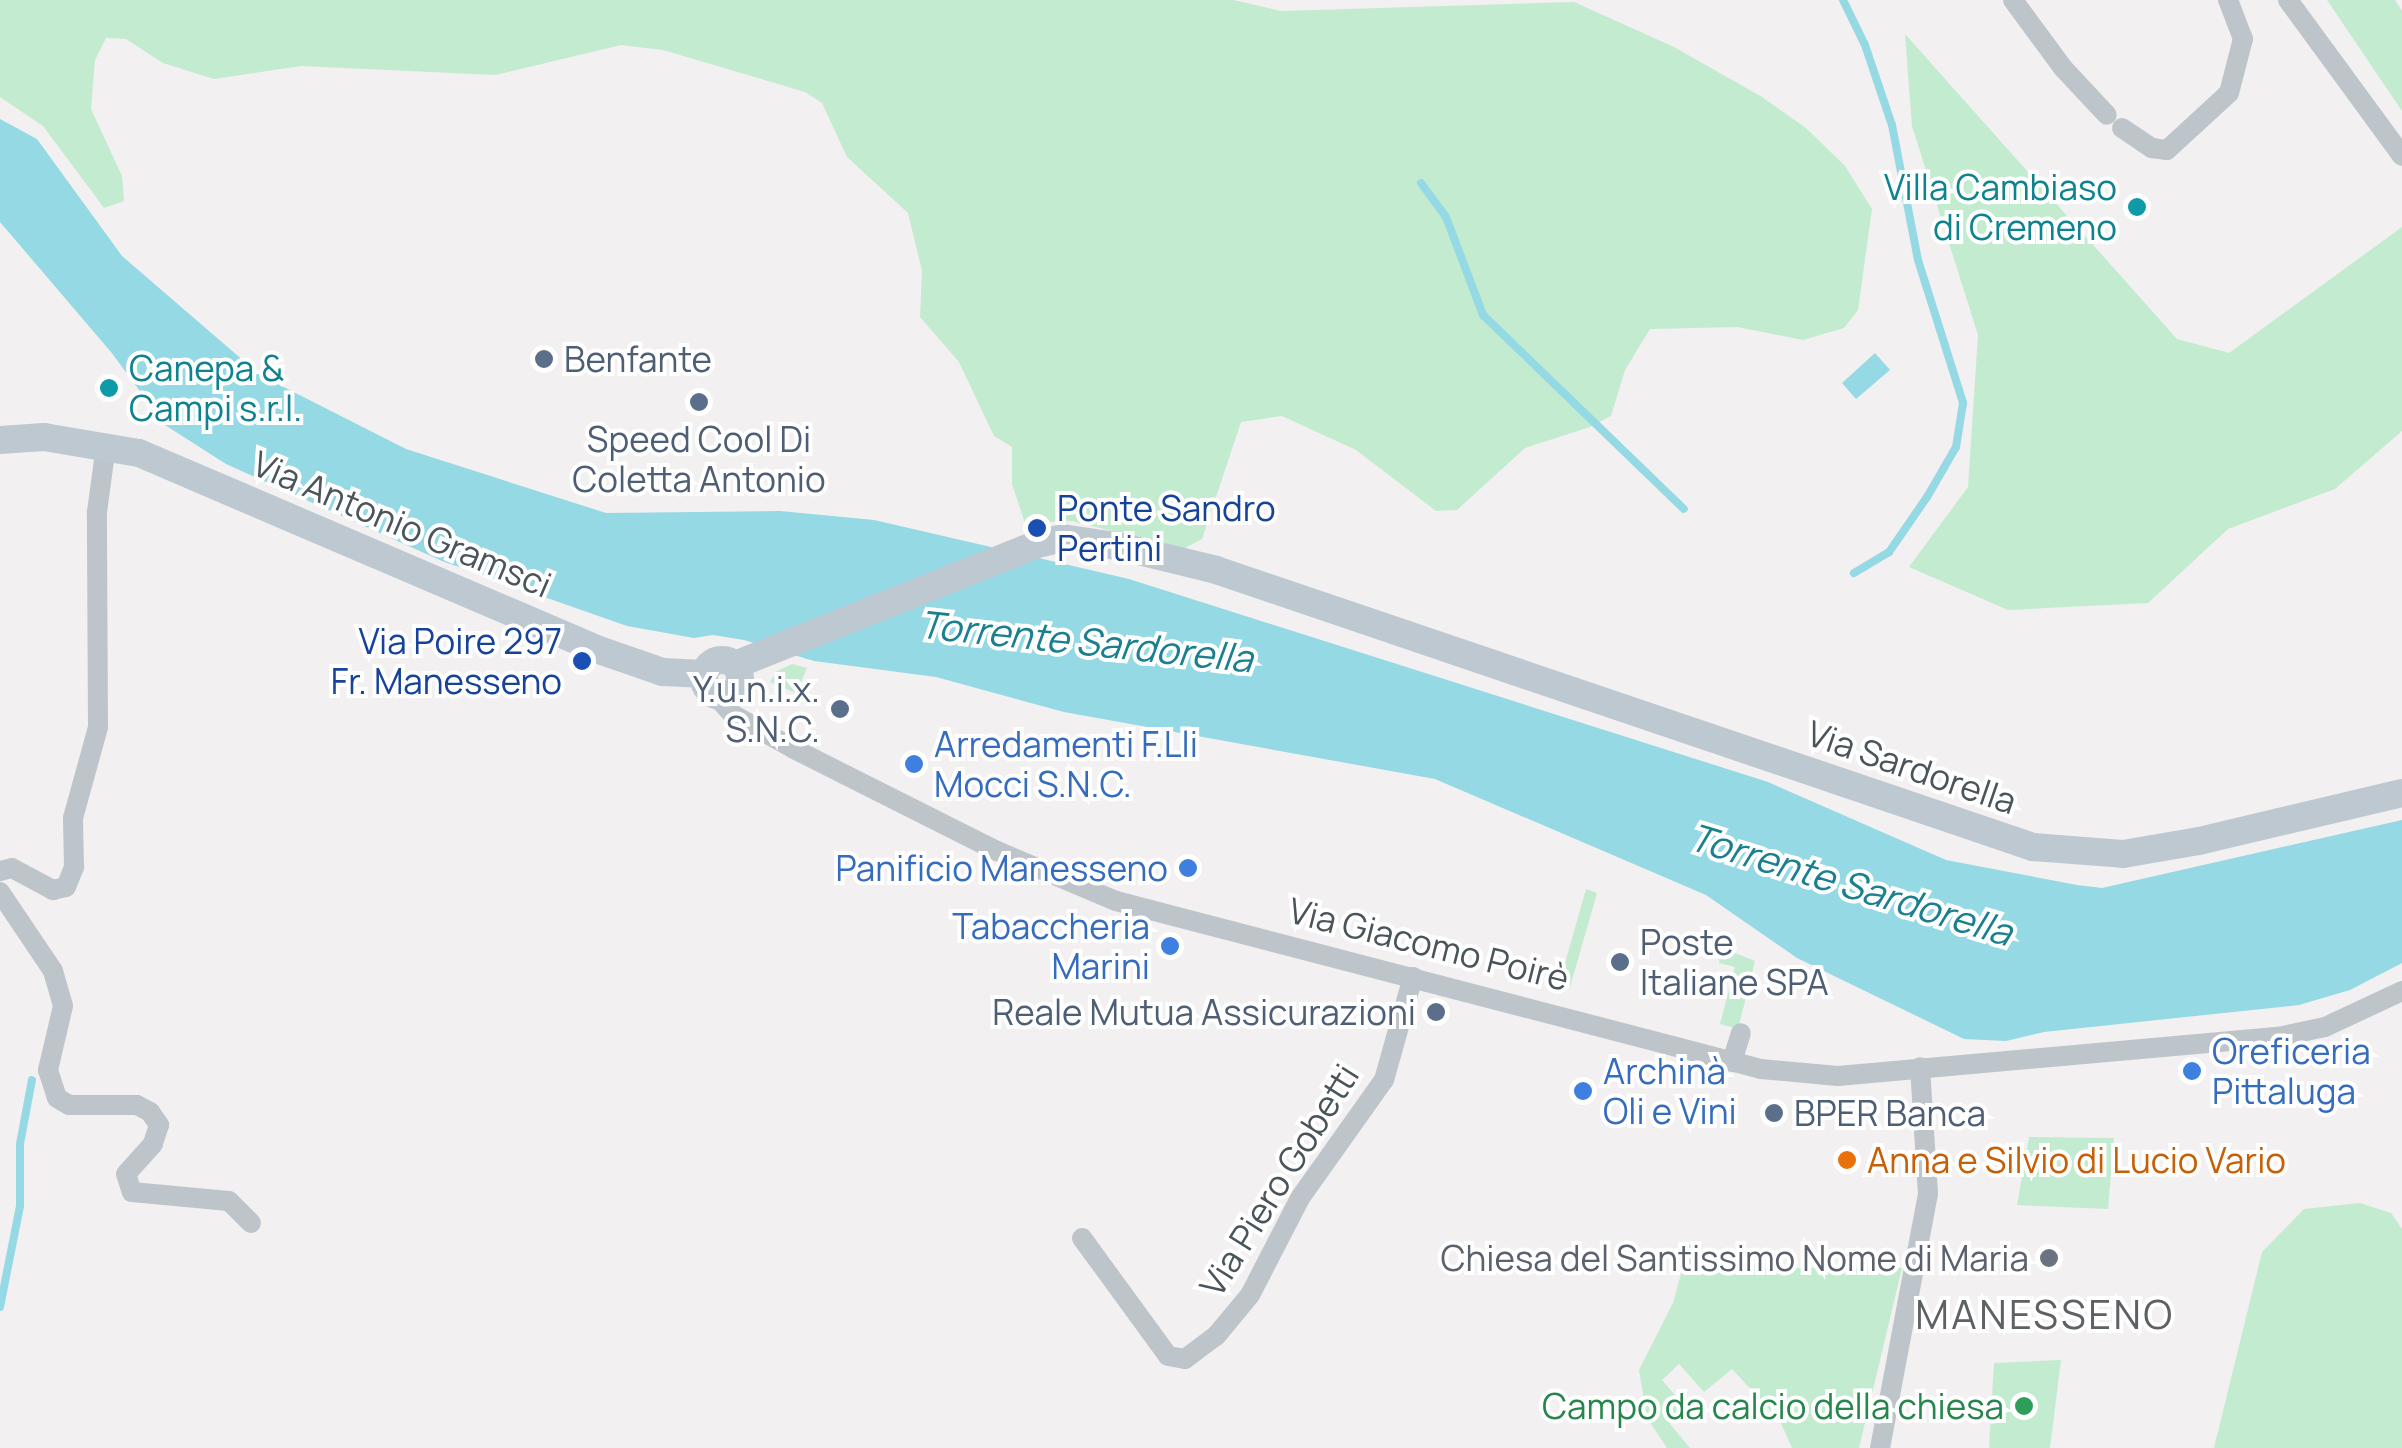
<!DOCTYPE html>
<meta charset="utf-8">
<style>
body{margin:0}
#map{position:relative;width:2402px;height:1448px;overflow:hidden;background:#f2f0f0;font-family:Manrope,sans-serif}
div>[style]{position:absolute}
.green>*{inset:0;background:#c3ebd0}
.water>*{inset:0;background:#95d9e4}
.stream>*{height:8px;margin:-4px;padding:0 4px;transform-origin:4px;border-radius:4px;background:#95d9e4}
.street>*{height:20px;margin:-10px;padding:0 10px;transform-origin:10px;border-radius:10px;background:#bdc5cb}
.secondary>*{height:28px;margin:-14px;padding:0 14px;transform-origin:14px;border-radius:14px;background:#bec8d0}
.secondary>.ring{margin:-14px;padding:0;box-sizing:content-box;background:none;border:28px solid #bec8d0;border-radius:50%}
.dots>*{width:28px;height:28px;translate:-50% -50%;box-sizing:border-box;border:5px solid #fff;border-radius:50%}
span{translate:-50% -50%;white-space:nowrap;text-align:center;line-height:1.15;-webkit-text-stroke:8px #fff;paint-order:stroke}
.culture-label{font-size:35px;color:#0d838f}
.right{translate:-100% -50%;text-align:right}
.left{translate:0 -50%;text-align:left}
.service-label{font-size:35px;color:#4e5e75}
.transit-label{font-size:35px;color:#164399}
.street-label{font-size:35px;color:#4a545b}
.shop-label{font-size:35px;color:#366cbe}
.food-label{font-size:35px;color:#c56008}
.worship-label{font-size:35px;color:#5b616d}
.leisure-label{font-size:35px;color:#27864d}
.water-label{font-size:38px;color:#1a808f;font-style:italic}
.quarter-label{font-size:40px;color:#5d6164;letter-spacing:2.5px}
</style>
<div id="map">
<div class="green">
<div style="clip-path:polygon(0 0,1234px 0,1281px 11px,1574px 2px,1674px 47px,1762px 97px,1806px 128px,1845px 166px,1872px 209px,1858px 310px,1844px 328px,1803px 340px,1737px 327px,1650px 329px,1625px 370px,1611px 416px,1590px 427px,1525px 448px,1457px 510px,1436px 511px,1356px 450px,1282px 416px,1241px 422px,1202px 539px,1183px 549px,1072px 521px,1025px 523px,1012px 484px,1012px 447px,994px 436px,959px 362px,920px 317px,922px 271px,908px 213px,847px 157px,822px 103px,805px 92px,663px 50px,621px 45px,495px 75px,301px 66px,214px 79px,163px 63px,126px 39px,106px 38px,95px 60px,91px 109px,122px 176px,124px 201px,104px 208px,43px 126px,0 97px)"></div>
<div style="clip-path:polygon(2327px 0,2395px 0,2402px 11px,2402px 111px)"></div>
<div style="clip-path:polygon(1905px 34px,2177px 339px,2229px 353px,2402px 227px,2402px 431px,2335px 489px,2228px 529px,2148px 603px,2008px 610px,1909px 567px,1968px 487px,1978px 335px,1912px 126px)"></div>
<div style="clip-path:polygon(792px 664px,807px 668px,796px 693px,770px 682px,777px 671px)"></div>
<div style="clip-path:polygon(1586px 889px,1597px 893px,1570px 987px,1559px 984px)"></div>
<div style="clip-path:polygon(1722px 948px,1755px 961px,1738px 1029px,1720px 1024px,1735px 967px,1719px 963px)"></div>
<div style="clip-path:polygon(2029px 1137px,2114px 1138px,2108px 1209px,2017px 1205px)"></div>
<div style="clip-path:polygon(2360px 1203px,2391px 1213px,2402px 1229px,2402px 1448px,2214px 1448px,2262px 1252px,2304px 1209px)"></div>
<div style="clip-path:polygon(1689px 1245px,1766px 1268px,1902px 1268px,1859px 1448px,1792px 1448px,1780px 1421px,1732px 1369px,1704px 1392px,1679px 1364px,1662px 1380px,1686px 1408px,1670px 1424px,1690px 1448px,1667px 1448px,1647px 1418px,1639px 1370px,1673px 1303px)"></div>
<div style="clip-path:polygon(2061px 1360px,2050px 1448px,1989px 1448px,1994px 1363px)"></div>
</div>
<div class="water">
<div style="clip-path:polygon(0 119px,37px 139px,122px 256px,260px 375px,406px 449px,606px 513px,780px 511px,874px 520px,1129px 579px,1768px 782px,1946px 860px,2077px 885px,2102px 888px,2402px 820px,2402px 963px,2350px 990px,2299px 1005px,2044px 1032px,2006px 1041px,1964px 1039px,1797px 958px,1706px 895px,1435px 779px,1064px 712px,936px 677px,814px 661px,744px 640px,713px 635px,694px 638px,627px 626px,442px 561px,226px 464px,165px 425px,111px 352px,0 222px)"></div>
<div style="clip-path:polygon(1875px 353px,1890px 370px,1856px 399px,1842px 383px)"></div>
</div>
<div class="stream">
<div style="left:1843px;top:0;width:50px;rotate:63.9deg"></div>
<div style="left:1865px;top:45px;width:84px;rotate:71.4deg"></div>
<div style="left:1892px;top:125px;width:137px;rotate:79.1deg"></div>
<div style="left:1918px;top:260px;width:150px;rotate:72.5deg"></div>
<div style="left:1963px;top:403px;width:45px;rotate:99deg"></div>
<div style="left:1956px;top:447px;width:58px;rotate:120.1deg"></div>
<div style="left:1927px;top:497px;width:67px;rotate:124.6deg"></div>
<div style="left:1889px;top:552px;width:41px;rotate:149deg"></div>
<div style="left:1421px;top:183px;width:42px;rotate:53.7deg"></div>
<div style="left:1446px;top:217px;width:105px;rotate:69.3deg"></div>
<div style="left:1483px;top:315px;width:279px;rotate:44deg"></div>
<div style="left:0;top:1307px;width:103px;rotate:-78.8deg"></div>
<div style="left:20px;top:1206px;width:62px;rotate:-90deg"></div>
<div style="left:20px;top:1144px;width:65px;rotate:-79.4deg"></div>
</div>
<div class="street">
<div style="left:2013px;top:0;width:84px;rotate:53.7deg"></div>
<div style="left:2063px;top:68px;width:64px;rotate:46.9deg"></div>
<div style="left:2288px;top:0;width:193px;rotate:53.8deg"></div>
<div style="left:2122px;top:128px;width:36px;rotate:34deg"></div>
<div style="left:2152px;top:148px;width:15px;rotate:8deg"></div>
<div style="left:2167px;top:150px;width:84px;rotate:-42.6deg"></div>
<div style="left:2229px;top:93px;width:56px;rotate:-75.5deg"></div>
<div style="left:2243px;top:39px;width:42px;rotate:-111deg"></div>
<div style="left:716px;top:696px;width:24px;rotate:48deg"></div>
<div style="left:732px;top:714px;width:71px;rotate:29.4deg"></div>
<div style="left:794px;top:749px;width:227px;rotate:26.7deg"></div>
<div style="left:997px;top:851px;width:129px;rotate:22.8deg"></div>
<div style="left:1116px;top:901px;width:667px;rotate:14.6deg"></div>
<div style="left:1761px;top:1069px;width:77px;rotate:5.2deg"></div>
<div style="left:1838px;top:1076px;width:442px;rotate:-5.1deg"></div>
<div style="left:2278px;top:1037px;width:48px;rotate:-12deg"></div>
<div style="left:2325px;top:1027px;width:85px;rotate:-25.1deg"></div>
<div style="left:0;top:871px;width:12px;rotate:-14deg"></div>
<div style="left:12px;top:868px;width:47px;rotate:28.2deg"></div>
<div style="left:53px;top:890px;width:13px;rotate:-13deg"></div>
<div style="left:66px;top:887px;width:22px;rotate:-68deg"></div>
<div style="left:74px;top:867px;width:49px;rotate:-91.2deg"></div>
<div style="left:73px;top:818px;width:94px;rotate:-74.6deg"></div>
<div style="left:98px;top:727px;width:215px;rotate:-90.3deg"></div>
<div style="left:97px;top:512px;width:68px;rotate:-82.3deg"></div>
<div style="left:0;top:892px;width:95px;rotate:56.1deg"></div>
<div style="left:53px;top:971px;width:36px;rotate:74deg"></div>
<div style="left:63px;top:1006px;width:66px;rotate:103.2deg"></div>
<div style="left:48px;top:1070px;width:29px;rotate:72deg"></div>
<div style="left:57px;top:1098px;width:14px;rotate:30deg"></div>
<div style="left:69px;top:1105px;width:68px"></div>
<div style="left:137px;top:1105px;width:15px;rotate:28deg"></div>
<div style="left:150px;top:1112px;width:16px;rotate:55deg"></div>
<div style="left:159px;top:1125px;width:20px;rotate:108deg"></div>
<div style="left:153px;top:1144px;width:40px;rotate:132deg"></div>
<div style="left:126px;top:1174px;width:19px;rotate:72deg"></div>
<div style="left:132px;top:1192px;width:97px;rotate:5.3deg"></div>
<div style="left:229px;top:1201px;width:31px;rotate:45deg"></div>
<div style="left:1732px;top:1062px;width:30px;rotate:-73deg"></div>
<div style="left:1082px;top:1238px;width:146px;rotate:53.9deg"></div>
<div style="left:1168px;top:1356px;width:17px;rotate:10deg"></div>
<div style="left:1185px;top:1359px;width:39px;rotate:-37deg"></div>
<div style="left:1216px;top:1336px;width:53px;rotate:-50.3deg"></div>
<div style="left:1250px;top:1295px;width:109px;rotate:-62.7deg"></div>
<div style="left:1300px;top:1198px;width:145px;rotate:-54.6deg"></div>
<div style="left:1384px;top:1080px;width:107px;rotate:-74.3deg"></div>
<div style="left:1880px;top:1448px;width:258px;rotate:-79.3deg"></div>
<div style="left:1928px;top:1194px;width:127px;rotate:-93.6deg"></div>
</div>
<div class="secondary">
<div style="left:0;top:440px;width:44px;rotate:-3.9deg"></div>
<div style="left:44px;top:437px;width:96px;rotate:9.6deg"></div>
<div style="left:139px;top:453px;width:500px;rotate:23.18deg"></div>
<div style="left:599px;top:650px;width:68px;rotate:19deg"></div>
<div style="left:663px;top:672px;width:41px;rotate:2.8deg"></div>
<div class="ring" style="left:704px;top:660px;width:8px;height:8px"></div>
<div style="left:735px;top:665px;width:325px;rotate:-21.8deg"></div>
<div style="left:1037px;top:544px;width:26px;rotate:-13deg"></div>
<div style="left:1062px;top:538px;width:61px;rotate:8.5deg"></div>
<div style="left:1122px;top:547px;width:97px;rotate:13.7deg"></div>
<div style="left:1216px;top:570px;width:863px;rotate:18.73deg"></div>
<div style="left:2033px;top:847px;width:90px;rotate:4.4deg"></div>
<div style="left:2123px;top:854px;width:77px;rotate:-9.7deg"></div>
<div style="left:2199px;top:841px;width:209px;rotate:-13.3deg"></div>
</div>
<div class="dots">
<div style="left:2137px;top:207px;background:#0f9aa8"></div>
<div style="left:544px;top:359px;background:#5c6f8a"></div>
<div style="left:109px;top:388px;background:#0f9aa8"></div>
<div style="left:699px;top:402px;background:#5c6f8a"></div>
<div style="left:1037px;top:528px;background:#1a4fb4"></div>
<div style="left:582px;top:661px;background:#1a4fb4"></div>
<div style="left:840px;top:709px;background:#5c6f8a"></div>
<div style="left:914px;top:764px;background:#3f7fe0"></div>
<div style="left:1188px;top:868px;background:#3f7fe0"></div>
<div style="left:1170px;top:946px;background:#3f7fe0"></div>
<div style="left:1620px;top:962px;background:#5c6f8a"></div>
<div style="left:1436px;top:1012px;background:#5c6f8a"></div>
<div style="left:2192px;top:1071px;background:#3f7fe0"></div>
<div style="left:1583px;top:1091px;background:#3f7fe0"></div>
<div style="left:1774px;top:1113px;background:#5c6f8a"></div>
<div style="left:1847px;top:1160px;background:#e8710a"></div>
<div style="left:2049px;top:1258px;background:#6b7280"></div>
<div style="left:2024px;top:1406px;background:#2e9e5b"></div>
</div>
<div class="culture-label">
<span class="right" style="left:2117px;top:207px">Villa Cambiaso<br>di Cremeno</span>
<span class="left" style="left:129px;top:388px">Canepa &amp;<br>Campi s.r.l.</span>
</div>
<div class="service-label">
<span class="left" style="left:564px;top:359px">Benfante</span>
<span style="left:699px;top:459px">Speed Cool Di<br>Coletta Antonio</span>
<span class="right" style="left:820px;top:709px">Y.u.n.i.x.<br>S.N.C.</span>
<span class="left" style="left:1640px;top:962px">Poste<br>Italiane SPA</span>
<span class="right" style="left:1416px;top:1012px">Reale Mutua Assicurazioni</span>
<span class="left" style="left:1794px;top:1113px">BPER Banca</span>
</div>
<div class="transit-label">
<span class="left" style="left:1057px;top:528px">Ponte Sandro<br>Pertini</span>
<span class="right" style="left:562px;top:661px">Via Poire 297<br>Fr. Manesseno</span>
</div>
<div class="street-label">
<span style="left:402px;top:524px;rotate:23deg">Via Antonio Gramsci</span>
<span style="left:1912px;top:767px;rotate:19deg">Via Sardorella</span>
<span style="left:1429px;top:944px;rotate:14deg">Via Giacomo Poirè</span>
<span style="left:1279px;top:1180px;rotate:-58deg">Via Piero Gobetti</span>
</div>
<div class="shop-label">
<span class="left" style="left:934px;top:764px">Arredamenti F.Lli<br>Mocci S.N.C.</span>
<span class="right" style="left:1168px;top:868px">Panificio Manesseno</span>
<span class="right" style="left:1150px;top:946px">Tabaccheria<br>Marini</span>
<span class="left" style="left:2212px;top:1071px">Oreficeria<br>Pittaluga</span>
<span class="left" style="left:1603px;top:1091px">Archinà<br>Oli e Vini</span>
</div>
<div class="food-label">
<span class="left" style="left:1867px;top:1160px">Anna e Silvio di Lucio Vario</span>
</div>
<div class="worship-label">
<span class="right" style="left:2029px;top:1258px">Chiesa del Santissimo Nome di Maria</span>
</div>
<div class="leisure-label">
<span class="right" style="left:2004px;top:1406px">Campo da calcio della chiesa</span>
</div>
<div class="water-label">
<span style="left:1086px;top:641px;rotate:6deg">Torrente Sardorella</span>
<span style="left:1851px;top:884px;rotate:17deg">Torrente Sardorella</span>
</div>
<div class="quarter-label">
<span style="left:2045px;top:1314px">MANESSENO</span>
</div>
</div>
